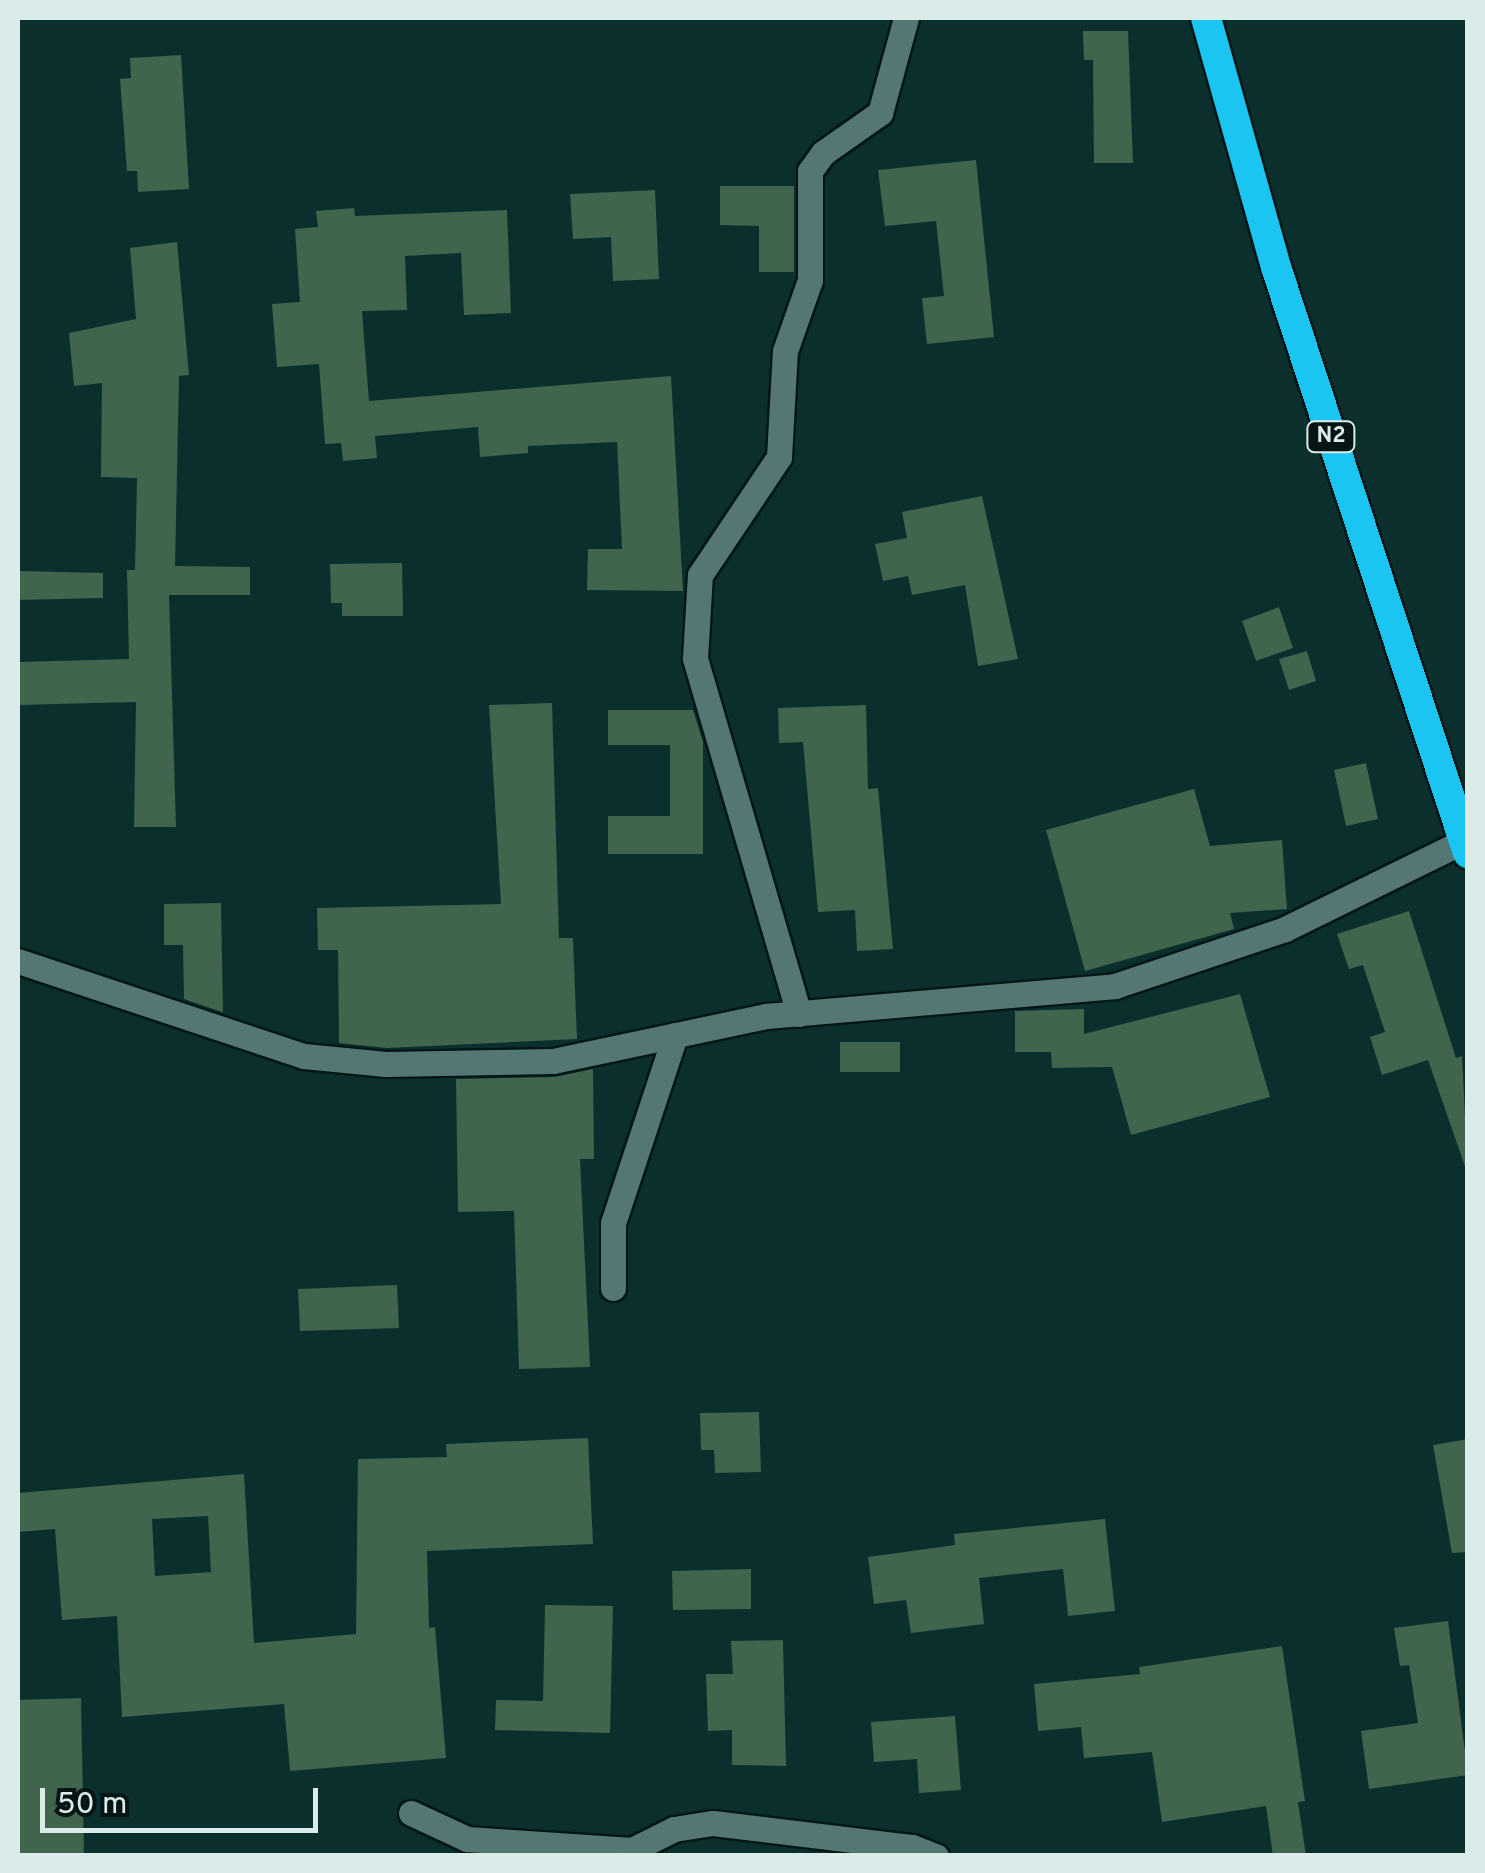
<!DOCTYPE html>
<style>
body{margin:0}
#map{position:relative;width:1485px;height:1873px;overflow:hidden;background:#0b2f2d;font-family:Overpass,sans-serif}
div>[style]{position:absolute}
.building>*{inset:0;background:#40644c}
.roads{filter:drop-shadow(2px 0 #001614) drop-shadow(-2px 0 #001614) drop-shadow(0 2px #001614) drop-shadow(0 -2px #001614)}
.street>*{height:25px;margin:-12.5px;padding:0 12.5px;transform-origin:12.5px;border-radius:12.5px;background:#547774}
.highway>*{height:30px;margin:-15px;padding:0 15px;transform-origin:15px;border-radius:15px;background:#1ac5f1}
span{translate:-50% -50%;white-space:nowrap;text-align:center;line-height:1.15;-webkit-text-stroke:9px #061513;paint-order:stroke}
.shield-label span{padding:2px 8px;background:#061513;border:2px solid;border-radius:8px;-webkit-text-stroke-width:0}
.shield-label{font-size:22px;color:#d9ecea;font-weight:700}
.frame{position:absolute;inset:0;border:20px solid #d9ecea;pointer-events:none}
.scale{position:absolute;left:40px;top:1788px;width:278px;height:45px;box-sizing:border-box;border:5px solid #d9ecea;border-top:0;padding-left:12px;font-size:30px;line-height:35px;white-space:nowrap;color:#d9ecea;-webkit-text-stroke:8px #061513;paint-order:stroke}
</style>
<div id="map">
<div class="building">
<div style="clip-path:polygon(1083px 31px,1128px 31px,1133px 163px,1094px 163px,1093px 60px,1084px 60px)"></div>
<div style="clip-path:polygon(181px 55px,189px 189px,138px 192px,137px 171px,127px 171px,120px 79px,131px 78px,130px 58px)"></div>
<div style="clip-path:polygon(976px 160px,994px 337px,927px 344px,922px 298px,944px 296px,936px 221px,885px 226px,878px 170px)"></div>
<div style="clip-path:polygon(720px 186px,794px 186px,794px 272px,759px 272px,759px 226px,720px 225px)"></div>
<div style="clip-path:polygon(655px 190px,659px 279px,613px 281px,611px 237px,573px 239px,570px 194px)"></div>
<div style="clip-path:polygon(354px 208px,355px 216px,507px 210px,511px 313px,464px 315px,461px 253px,405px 256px,407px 310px,362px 311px,369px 401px,671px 376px,683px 591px,587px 590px,588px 549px,622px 549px,617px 442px,528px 446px,528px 453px,480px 457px,478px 427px,375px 436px,377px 458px,343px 461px,341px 443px,325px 444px,319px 364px,277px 367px,272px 304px,300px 302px,295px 229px,318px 227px,316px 211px)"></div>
<div style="clip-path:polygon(177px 242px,189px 375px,179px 376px,175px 566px,250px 567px,250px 595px,169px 595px,176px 827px,134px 827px,136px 702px,18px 705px,18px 662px,129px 659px,127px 570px,135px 570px,137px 478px,101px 477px,102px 383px,74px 386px,69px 333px,136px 319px,130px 248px)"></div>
<div style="clip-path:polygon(982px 496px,1018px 659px,978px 666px,965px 585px,912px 595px,908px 576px,883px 581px,875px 544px,907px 538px,902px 512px)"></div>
<div style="clip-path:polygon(402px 563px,403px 616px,342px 616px,342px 603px,331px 603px,330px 564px)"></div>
<div style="clip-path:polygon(18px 571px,103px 573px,103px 598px,18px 600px)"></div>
<div style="clip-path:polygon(1279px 607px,1293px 648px,1256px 661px,1242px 621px)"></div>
<div style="clip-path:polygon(1307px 651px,1316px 681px,1289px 690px,1279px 659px)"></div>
<div style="clip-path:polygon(552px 703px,559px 938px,573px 938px,577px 1039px,387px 1048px,339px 1043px,338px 950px,318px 950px,317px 908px,501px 904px,489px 705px)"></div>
<div style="clip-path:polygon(866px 705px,868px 789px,878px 788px,893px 949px,857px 951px,855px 910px,818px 912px,803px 742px,779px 743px,778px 708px)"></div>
<div style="clip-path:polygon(608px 710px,693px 710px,703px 742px,703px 854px,608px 854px,608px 816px,670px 816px,670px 745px,608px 745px)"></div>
<div style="clip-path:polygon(1366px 763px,1378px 819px,1346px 826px,1334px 770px)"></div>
<div style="clip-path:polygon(1194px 789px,1210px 846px,1282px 840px,1287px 909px,1230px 913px,1234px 929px,1085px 971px,1046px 830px)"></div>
<div style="clip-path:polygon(221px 903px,223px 1012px,222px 1012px,184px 999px,183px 945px,164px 945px,164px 904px)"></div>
<div style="clip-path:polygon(1409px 911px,1456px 1058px,1462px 1056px,1468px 1175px,1428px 1060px,1382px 1075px,1370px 1037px,1385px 1032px,1363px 965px,1349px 969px,1337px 934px)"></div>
<div style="clip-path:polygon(1240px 994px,1270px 1097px,1131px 1135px,1112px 1067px,1052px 1068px,1051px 1052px,1015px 1052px,1015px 1011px,1084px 1009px,1084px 1034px)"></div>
<div style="clip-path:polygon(840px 1042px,900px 1042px,900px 1072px,840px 1072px)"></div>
<div style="clip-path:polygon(593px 1069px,594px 1159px,580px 1159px,590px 1367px,519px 1369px,514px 1211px,458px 1212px,456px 1079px,554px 1077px)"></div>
<div style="clip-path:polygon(397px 1285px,399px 1328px,300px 1331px,298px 1289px)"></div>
<div style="clip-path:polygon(759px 1412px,761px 1472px,715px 1473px,714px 1450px,701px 1450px,700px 1413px)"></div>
<div style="clip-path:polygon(evenodd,588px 1438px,593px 1544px,427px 1551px,429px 1628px,435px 1627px,446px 1758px,290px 1771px,284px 1704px,122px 1717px,117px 1616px,62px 1620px,55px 1529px,18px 1532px,18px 1493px,244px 1474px,254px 1643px,356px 1634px,358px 1459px,447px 1457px,446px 1444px,588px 1438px,208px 1516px,211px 1572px,155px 1576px,152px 1519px,208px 1516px)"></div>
<div style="clip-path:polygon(1468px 1439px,1468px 1552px,1452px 1553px,1433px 1445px)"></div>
<div style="clip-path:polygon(1105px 1519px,1115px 1611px,1068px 1616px,1063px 1569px,979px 1578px,984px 1624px,911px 1633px,906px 1600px,874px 1604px,868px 1557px,955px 1545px,954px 1534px)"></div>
<div style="clip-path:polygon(751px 1569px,751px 1609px,673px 1610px,672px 1571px)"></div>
<div style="clip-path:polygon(545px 1605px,613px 1606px,610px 1733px,495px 1730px,496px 1700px,543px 1701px)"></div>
<div style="clip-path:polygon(1448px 1621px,1468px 1775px,1369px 1789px,1361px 1731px,1418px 1723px,1409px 1665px,1400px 1666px,1394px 1628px)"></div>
<div style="clip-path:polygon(783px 1640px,786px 1766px,732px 1765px,732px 1730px,708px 1731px,706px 1674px,733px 1674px,731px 1641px)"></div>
<div style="clip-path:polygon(1282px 1646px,1305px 1801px,1298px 1802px,1306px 1856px,1273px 1856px,1266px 1806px,1162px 1822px,1152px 1752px,1084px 1758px,1081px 1727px,1038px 1731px,1034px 1684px,1140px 1674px,1139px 1667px)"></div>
<div style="clip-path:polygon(81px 1698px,84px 1856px,18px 1856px,18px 1700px)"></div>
<div style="clip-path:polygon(955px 1716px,961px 1790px,919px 1793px,917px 1759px,874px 1762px,871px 1722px)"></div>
</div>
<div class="roads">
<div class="street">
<div style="left:18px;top:961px;width:301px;rotate:18.4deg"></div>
<div style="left:304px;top:1056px;width:82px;rotate:5.6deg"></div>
<div style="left:386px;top:1064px;width:167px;rotate:-1deg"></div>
<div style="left:553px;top:1061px;width:219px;rotate:-11.9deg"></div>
<div style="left:767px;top:1016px;width:349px;rotate:-4.9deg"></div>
<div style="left:1115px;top:986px;width:179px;rotate:-18.5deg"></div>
<div style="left:1285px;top:929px;width:199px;rotate:-26.2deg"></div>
<div style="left:799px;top:1014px;width:371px;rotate:-106.3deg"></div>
<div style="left:695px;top:658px;width:83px;rotate:-86.6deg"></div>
<div style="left:700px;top:575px;width:142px;rotate:-56.2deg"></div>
<div style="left:779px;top:457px;width:106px;rotate:-86.8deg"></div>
<div style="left:785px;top:351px;width:75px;rotate:-70.6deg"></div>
<div style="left:810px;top:280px;width:109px;rotate:-90deg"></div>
<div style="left:810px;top:171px;width:22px;rotate:-54deg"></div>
<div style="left:823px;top:153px;width:70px;rotate:-35.1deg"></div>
<div style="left:880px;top:113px;width:98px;rotate:-74.7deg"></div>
<div style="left:613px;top:1288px;width:65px;rotate:-90deg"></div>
<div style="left:613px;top:1223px;width:198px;rotate:-71.7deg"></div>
<div style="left:411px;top:1813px;width:62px;rotate:24.9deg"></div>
<div style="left:467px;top:1839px;width:165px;rotate:3.8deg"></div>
<div style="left:632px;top:1850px;width:6px;rotate:99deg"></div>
<div style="left:632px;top:1850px;width:47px;rotate:-26.6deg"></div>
<div style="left:674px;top:1829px;width:39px;rotate:-9deg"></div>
<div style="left:713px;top:1823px;width:200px;rotate:6.9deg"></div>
<div style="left:912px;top:1847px;width:26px;rotate:21deg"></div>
</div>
<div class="highway">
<div style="left:1206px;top:18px;width:259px;rotate:74.3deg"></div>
<div style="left:1276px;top:267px;width:617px;rotate:71.86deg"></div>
</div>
</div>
<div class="shield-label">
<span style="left:1331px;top:437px">N2</span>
</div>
<div class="frame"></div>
<div class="scale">50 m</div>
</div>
